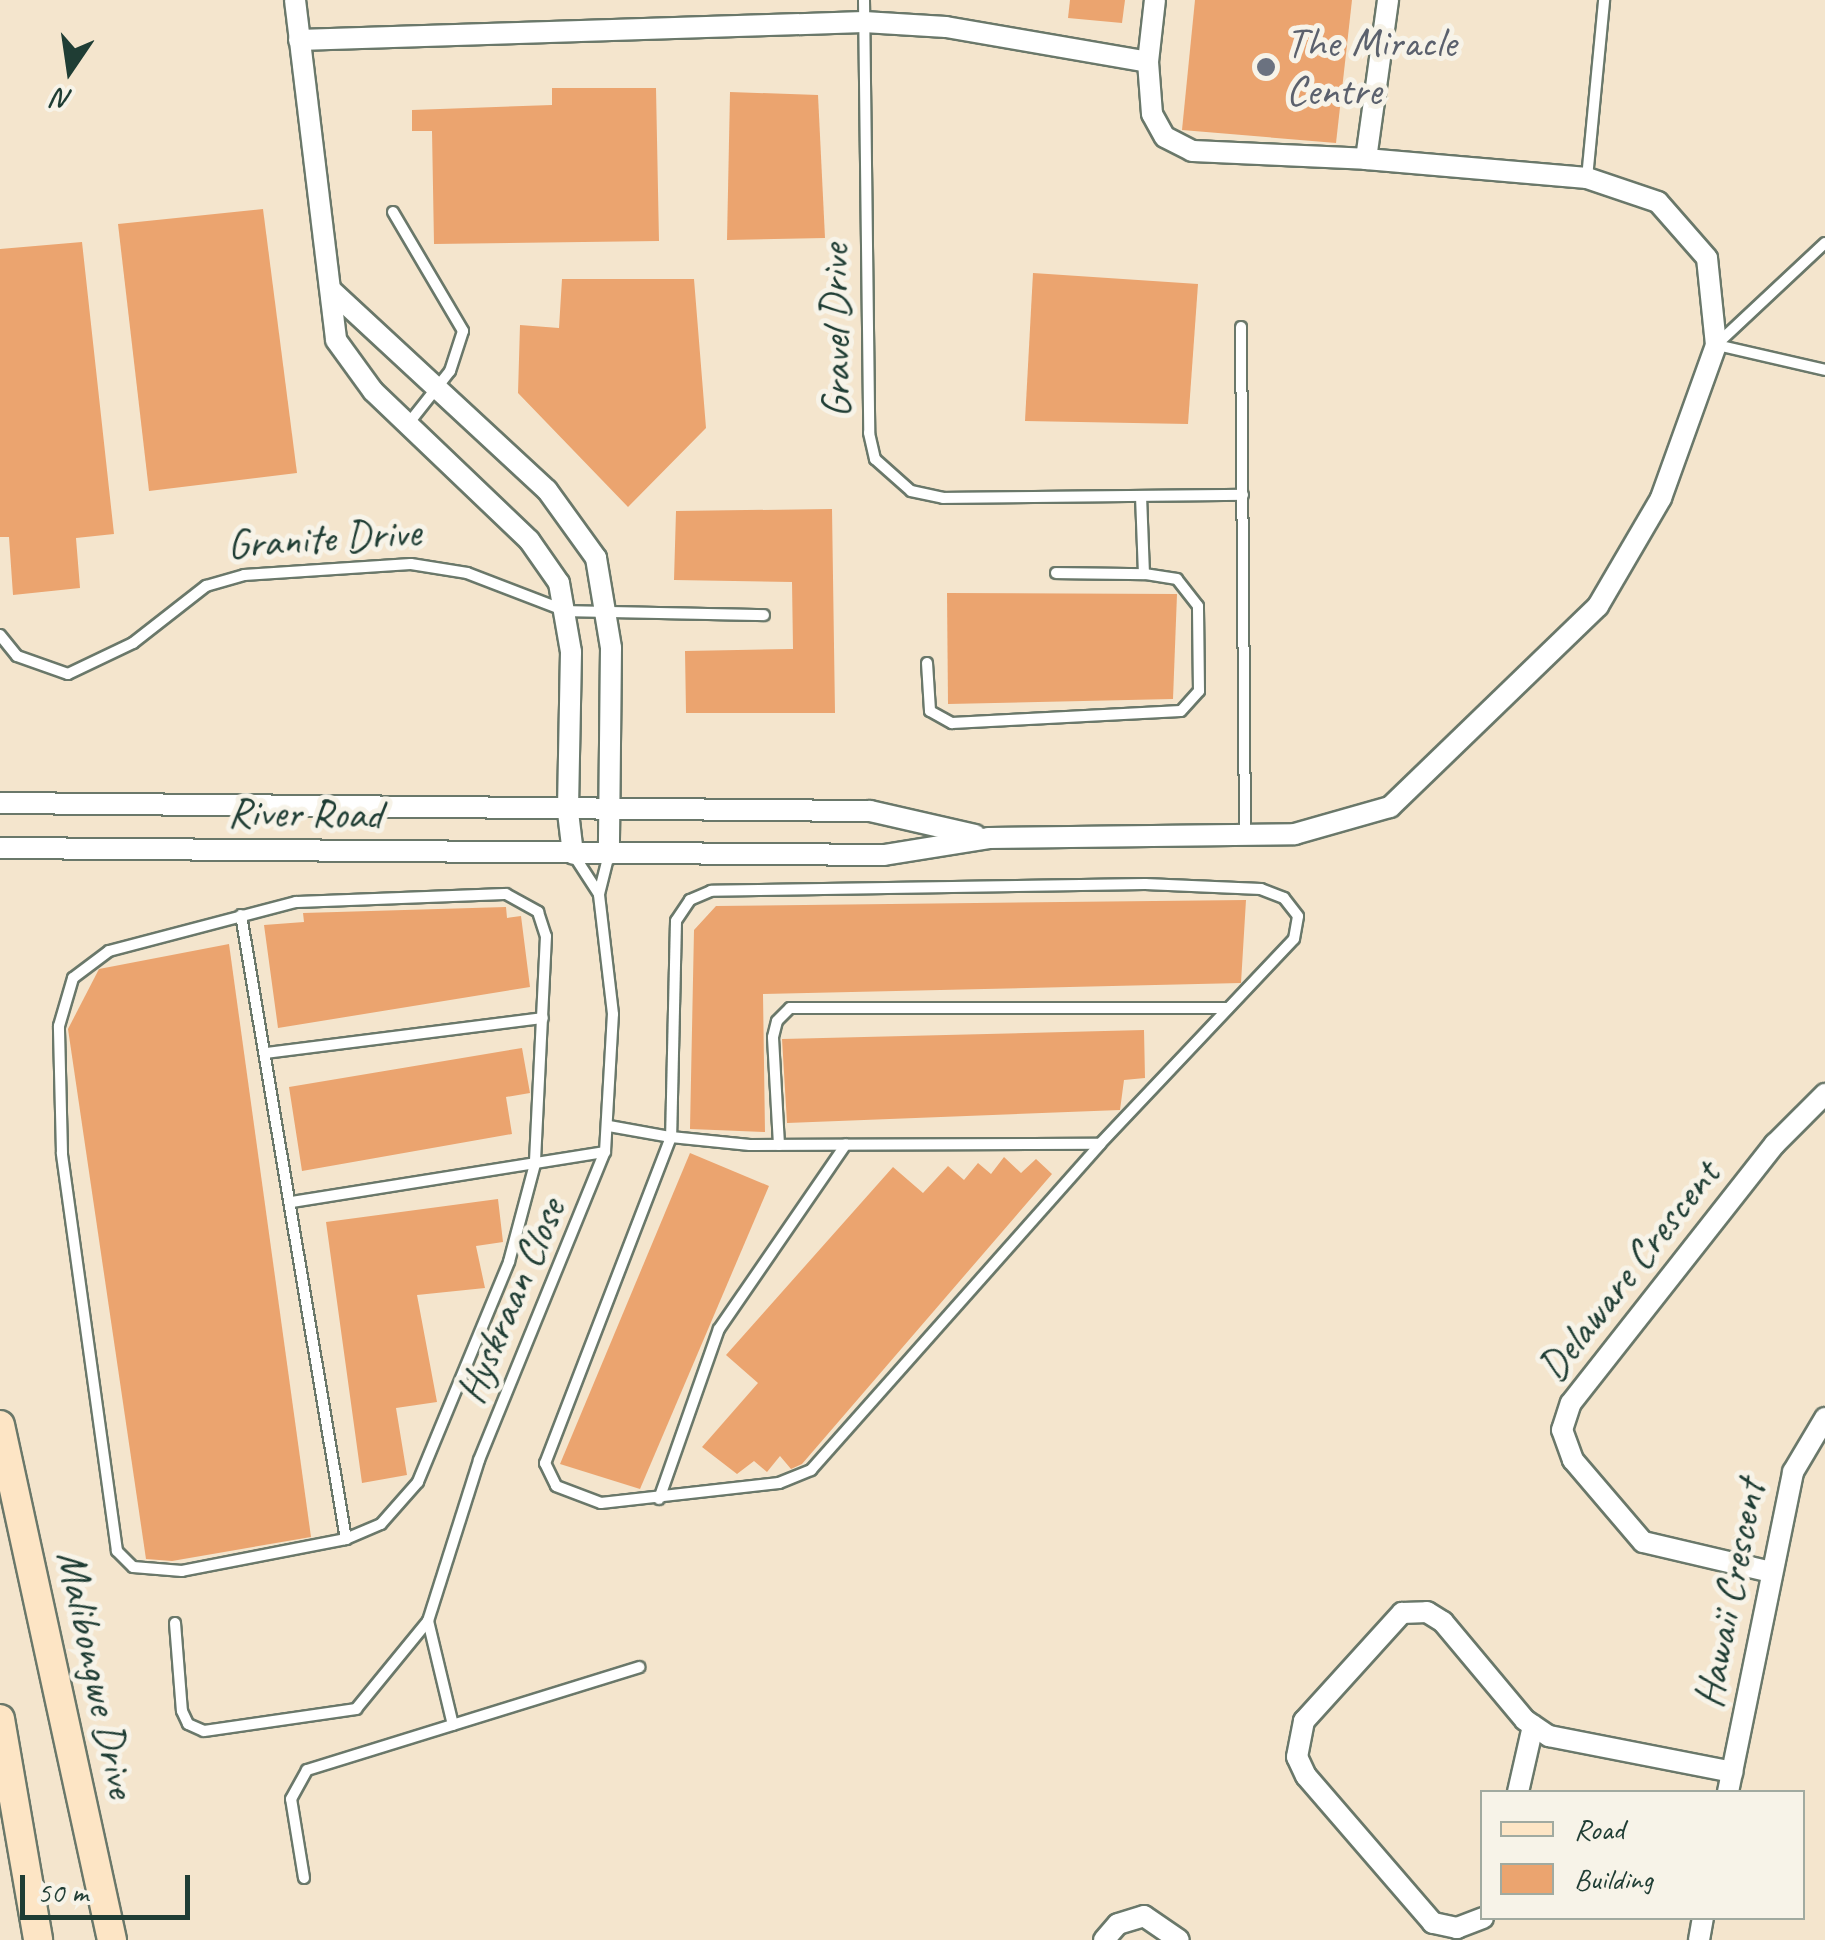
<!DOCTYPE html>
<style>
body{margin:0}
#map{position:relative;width:1825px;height:1940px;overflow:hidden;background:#f4e5cd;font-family:Caveat,sans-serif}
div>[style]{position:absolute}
.building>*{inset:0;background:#eba46f}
.roads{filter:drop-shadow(2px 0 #6a786a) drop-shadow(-2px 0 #6a786a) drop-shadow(0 2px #6a786a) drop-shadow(0 -2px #6a786a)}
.service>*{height:10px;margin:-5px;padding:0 5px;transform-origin:5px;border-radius:5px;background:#fff}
.minor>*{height:20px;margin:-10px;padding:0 10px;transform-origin:10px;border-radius:10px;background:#fff}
.secondary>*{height:28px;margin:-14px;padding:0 14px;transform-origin:14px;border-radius:14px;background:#fde5c5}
.dots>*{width:28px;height:28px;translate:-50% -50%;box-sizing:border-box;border:5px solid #f7f3e8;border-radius:50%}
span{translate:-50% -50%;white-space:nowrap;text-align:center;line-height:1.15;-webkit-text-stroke:10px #f7f3e8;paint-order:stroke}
.worship-label{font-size:42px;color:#5b616d}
.left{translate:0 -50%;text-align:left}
.street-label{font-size:42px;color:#1f3d34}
.legend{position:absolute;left:1480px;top:1790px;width:325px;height:130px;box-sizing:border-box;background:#f7f3e8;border:2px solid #a1aaa0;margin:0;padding:12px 18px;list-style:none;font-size:30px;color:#1f3d34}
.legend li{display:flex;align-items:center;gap:20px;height:50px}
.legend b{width:50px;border:2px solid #a1aaa0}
.north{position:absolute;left:20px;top:20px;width:100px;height:100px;-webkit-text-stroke:8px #f7f3e8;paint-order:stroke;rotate:193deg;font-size:28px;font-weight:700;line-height:40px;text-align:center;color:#1f3d34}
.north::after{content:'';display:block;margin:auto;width:35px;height:45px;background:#1f3d34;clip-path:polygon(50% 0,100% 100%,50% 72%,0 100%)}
.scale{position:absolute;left:20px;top:1875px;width:170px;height:45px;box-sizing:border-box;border:5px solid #1f3d34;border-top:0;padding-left:12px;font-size:30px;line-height:35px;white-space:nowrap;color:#1f3d34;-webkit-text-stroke:8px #f7f3e8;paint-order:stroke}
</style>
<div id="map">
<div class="building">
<div style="clip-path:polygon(1070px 0,1125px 0,1122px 23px,1068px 18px)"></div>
<div style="clip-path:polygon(1195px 0,1352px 0,1336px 143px,1182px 130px)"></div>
<div style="clip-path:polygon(552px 88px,656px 88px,659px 241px,434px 244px,432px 131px,412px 131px,412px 110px,552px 105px)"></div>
<div style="clip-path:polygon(730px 92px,818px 95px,825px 238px,727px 240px)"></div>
<div style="clip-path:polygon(263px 209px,297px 473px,149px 491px,118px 224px)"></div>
<div style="clip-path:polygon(82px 242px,114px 534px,76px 538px,80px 588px,13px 595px,9px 537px,0 537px,0 249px)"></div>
<div style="clip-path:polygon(1033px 273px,1198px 284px,1188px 424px,1025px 421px)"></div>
<div style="clip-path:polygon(562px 279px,694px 279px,706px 428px,628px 507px,518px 393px,520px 325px,559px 328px)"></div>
<div style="clip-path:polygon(832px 509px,835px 713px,686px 713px,685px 651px,793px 649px,792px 582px,674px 580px,676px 511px)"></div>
<div style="clip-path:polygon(947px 593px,1177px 594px,1173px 699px,948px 704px)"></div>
<div style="clip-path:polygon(1246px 900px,1241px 983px,763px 994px,765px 1132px,690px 1129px,694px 930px,716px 906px)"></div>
<div style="clip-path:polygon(506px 907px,507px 918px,521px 916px,530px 987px,278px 1028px,264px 925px,304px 922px,303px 913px)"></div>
<div style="clip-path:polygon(229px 944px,311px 1537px,172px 1561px,146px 1559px,68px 1029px,99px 969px)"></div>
<div style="clip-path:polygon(1144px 1030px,1145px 1078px,1124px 1080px,1120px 1110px,787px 1123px,782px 1039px)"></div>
<div style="clip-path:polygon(522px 1048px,530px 1093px,506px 1097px,512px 1134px,302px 1171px,289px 1087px)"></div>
<div style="clip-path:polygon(690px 1153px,769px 1186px,640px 1489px,560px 1464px)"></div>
<div style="clip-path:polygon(1004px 1157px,1021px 1173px,1036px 1159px,1052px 1174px,802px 1464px,791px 1469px,780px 1456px,767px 1472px,754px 1461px,737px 1474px,702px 1447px,758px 1383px,726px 1355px,893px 1167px,923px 1193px,948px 1166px,964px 1180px,978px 1163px,991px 1174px)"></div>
<div style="clip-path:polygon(498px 1199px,503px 1242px,476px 1246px,485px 1288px,417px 1295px,437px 1402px,396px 1408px,407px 1475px,362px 1483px,326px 1222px)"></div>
</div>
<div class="roads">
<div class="service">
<div style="left:864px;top:0;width:433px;rotate:89.3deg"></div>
<div style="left:869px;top:433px;width:27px;rotate:77deg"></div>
<div style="left:875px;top:459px;width:48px;rotate:41.6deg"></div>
<div style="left:911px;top:491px;width:33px;rotate:12deg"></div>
<div style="left:943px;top:498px;width:300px;rotate:-0.6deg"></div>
<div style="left:1587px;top:178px;width:179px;rotate:-84.5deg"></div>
<div style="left:393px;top:212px;width:138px;rotate:59.5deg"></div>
<div style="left:463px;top:331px;width:42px;rotate:108deg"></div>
<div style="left:450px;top:371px;width:68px;rotate:128.4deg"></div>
<div style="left:1241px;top:327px;width:508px;rotate:89.55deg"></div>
<div style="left:1717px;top:344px;width:148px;rotate:-43.1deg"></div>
<div style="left:1717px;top:345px;width:111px;rotate:13deg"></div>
<div style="left:1056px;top:573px;width:88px;rotate:0.7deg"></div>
<div style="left:0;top:635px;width:27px;rotate:51deg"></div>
<div style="left:17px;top:656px;width:54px;rotate:19.4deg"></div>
<div style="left:68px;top:674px;width:72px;rotate:-25.5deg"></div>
<div style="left:133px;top:643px;width:93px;rotate:-38deg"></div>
<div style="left:206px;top:586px;width:40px;rotate:-16deg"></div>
<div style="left:244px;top:575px;width:167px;rotate:-3.8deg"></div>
<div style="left:411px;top:564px;width:57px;rotate:9.1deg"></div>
<div style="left:467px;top:573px;width:106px;rotate:21deg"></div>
<div style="left:566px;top:611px;width:198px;rotate:1.2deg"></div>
<div style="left:927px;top:663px;width:48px;rotate:86.4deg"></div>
<div style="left:930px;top:711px;width:25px;rotate:29deg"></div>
<div style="left:952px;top:723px;width:229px;rotate:-3deg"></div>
<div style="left:1181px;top:711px;width:27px;rotate:-48deg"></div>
<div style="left:1199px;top:691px;width:85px;rotate:-90.7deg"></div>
<div style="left:1198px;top:606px;width:34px;rotate:-128deg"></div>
<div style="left:1177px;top:579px;width:33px;rotate:-171deg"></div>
<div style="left:1144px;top:574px;width:78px;rotate:-92.2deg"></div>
<div style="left:573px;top:854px;width:48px;rotate:57deg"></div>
<div style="left:506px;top:894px;width:37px;rotate:29deg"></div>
<div style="left:538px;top:912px;width:25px;rotate:72deg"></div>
<div style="left:546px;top:936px;width:228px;rotate:92.8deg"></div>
<div style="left:535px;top:1164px;width:101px;rotate:104.9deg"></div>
<div style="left:509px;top:1262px;width:238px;rotate:112.5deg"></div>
<div style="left:418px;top:1482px;width:56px;rotate:131.4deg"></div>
<div style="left:381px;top:1524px;width:38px;rotate:157deg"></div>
<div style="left:346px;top:1539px;width:167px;rotate:169deg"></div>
<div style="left:182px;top:1571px;width:49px;rotate:-175.3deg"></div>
<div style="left:133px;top:1567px;width:23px;rotate:-135deg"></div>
<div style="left:117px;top:1551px;width:402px;rotate:-97.9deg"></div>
<div style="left:62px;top:1153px;width:127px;rotate:-91.4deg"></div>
<div style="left:59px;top:1026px;width:50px;rotate:-73.7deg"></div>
<div style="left:73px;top:978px;width:45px;rotate:-36.9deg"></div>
<div style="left:109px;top:951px;width:193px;rotate:-14.7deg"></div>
<div style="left:296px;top:902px;width:210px;rotate:-2.2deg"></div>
<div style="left:241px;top:915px;width:633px;rotate:80.45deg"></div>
<div style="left:266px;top:1053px;width:279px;rotate:-7.2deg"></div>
<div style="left:609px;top:1126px;width:63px;rotate:10.1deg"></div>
<div style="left:671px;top:1137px;width:79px;rotate:5.8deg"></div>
<div style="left:750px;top:1145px;width:350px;rotate:-0.2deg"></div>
<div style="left:1100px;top:1144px;width:282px;rotate:-46.6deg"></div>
<div style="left:1294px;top:939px;width:23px;rotate:-80deg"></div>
<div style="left:1298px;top:916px;width:23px;rotate:-128deg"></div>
<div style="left:1284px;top:898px;width:25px;rotate:-159deg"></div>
<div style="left:1261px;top:889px;width:116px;rotate:-177.5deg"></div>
<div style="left:1145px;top:884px;width:434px;rotate:179.1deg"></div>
<div style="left:711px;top:891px;width:23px;rotate:157deg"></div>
<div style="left:690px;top:900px;width:25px;rotate:124deg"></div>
<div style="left:676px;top:921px;width:216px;rotate:91.3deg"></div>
<div style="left:671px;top:1137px;width:350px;rotate:111.1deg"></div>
<div style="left:545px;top:1463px;width:25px;rotate:64deg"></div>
<div style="left:556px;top:1486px;width:48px;rotate:20.7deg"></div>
<div style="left:601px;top:1503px;width:179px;rotate:-6.4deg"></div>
<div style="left:779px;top:1483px;width:35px;rotate:-22deg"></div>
<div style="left:811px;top:1470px;width:436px;rotate:-48.4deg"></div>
<div style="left:779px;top:1145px;width:108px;rotate:-93.2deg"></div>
<div style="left:773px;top:1037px;width:16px;rotate:-76deg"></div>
<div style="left:777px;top:1021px;width:18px;rotate:-45deg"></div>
<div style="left:790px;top:1008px;width:438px"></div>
<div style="left:292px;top:1202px;width:317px;rotate:-9.1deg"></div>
<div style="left:659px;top:1499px;width:180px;rotate:-70.6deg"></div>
<div style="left:719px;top:1329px;width:224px;rotate:-55.5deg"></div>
<div style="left:175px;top:1623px;width:88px;rotate:85.5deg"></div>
<div style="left:182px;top:1711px;width:14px;rotate:65deg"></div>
<div style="left:188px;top:1724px;width:17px;rotate:24deg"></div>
<div style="left:204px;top:1731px;width:154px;rotate:-8.2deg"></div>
<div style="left:356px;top:1709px;width:114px;rotate:-50.7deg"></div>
<div style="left:453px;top:1725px;width:107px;rotate:-103.5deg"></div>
<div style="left:428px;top:1621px;width:169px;rotate:-72.4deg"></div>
<div style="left:479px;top:1460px;width:333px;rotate:-67.8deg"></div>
<div style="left:605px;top:1152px;width:138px;rotate:-86.7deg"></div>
<div style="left:613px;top:1014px;width:121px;rotate:-96.7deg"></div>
<div style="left:599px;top:894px;width:41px;rotate:-76deg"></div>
<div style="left:304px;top:1878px;width:80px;rotate:-99.3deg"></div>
<div style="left:291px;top:1799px;width:33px;rotate:-61deg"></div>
<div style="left:307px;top:1770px;width:348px;rotate:-17.2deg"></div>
</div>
<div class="minor">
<div style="left:295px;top:0;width:342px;rotate:83.1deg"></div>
<div style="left:336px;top:340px;width:63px;rotate:54deg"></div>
<div style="left:373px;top:391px;width:216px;rotate:43.7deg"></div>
<div style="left:529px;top:540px;width:52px;rotate:55.1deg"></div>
<div style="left:559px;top:583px;width:70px;rotate:80.1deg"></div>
<div style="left:571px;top:652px;width:160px;rotate:91.1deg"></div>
<div style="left:568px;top:812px;width:42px;rotate:83.2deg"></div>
<div style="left:299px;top:40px;width:565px;rotate:-1.82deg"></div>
<div style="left:864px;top:22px;width:82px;rotate:3.5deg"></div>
<div style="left:946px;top:27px;width:205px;rotate:9.8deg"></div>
<div style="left:1148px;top:62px;width:52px;rotate:85.6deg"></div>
<div style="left:1152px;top:114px;width:26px;rotate:61deg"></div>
<div style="left:1165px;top:137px;width:30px;rotate:27deg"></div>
<div style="left:1192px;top:151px;width:174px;rotate:2.6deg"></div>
<div style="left:1366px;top:159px;width:161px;rotate:-82.1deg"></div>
<div style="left:1148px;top:62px;width:62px;rotate:-83.6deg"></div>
<div style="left:332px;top:291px;width:293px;rotate:42.8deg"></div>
<div style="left:547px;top:490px;width:84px;rotate:54.2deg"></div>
<div style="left:596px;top:558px;width:91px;rotate:80.5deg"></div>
<div style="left:611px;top:648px;width:206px;rotate:90.6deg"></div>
<div style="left:0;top:803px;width:870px;rotate:0.53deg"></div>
<div style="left:870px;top:811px;width:108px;rotate:12.9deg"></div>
<div style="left:0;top:848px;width:884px;rotate:0.45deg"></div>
<div style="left:884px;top:855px;width:106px;rotate:-9.2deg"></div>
<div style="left:989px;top:838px;width:306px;rotate:-0.7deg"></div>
<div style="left:1295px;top:834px;width:99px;rotate:-15.9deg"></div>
<div style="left:1390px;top:807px;width:289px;rotate:-44deg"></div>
<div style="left:1598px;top:606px;width:125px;rotate:-59.7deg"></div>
<div style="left:1661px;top:498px;width:163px;rotate:-70.2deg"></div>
<div style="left:1716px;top:345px;width:87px;rotate:-95.9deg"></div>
<div style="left:1707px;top:258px;width:74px;rotate:-131.2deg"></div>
<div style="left:1658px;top:202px;width:75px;rotate:-161.3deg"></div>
<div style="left:1587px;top:178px;width:222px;rotate:-175.1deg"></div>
<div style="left:1771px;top:1572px;width:131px;rotate:-166.8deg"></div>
<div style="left:1643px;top:1542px;width:108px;rotate:-130.5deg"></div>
<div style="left:1573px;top:1460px;width:32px;rotate:-110deg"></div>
<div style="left:1562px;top:1430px;width:28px;rotate:-72deg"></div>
<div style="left:1571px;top:1403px;width:330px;rotate:-51.8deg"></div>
<div style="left:1775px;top:1144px;width:71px;rotate:-45deg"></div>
<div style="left:1518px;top:1792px;width:68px;rotate:-77.2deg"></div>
<div style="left:1728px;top:1792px;width:327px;rotate:-78.5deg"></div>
<div style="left:1793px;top:1472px;width:63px;rotate:-59.3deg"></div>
<div style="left:1483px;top:1918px;width:28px;rotate:159deg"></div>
<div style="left:1457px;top:1928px;width:25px;rotate:-168deg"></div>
<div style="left:1433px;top:1923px;width:194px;rotate:-130.8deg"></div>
<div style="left:1306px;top:1776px;width:21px;rotate:-115deg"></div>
<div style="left:1297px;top:1757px;width:37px;rotate:-79deg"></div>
<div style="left:1304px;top:1721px;width:146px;rotate:-47.8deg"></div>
<div style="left:1402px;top:1613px;width:25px;rotate:-2deg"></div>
<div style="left:1427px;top:1612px;width:19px;rotate:32deg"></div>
<div style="left:1443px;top:1622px;width:128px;rotate:50.1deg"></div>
<div style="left:1525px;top:1720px;width:29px;rotate:34deg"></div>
<div style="left:1549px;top:1736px;width:187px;rotate:11.1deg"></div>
<div style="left:1104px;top:1940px;width:21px;rotate:-49deg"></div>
<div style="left:1118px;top:1924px;width:27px;rotate:-17deg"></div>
<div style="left:1144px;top:1916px;width:42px;rotate:34.4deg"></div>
<div style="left:1699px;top:1940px;width:22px;rotate:-80deg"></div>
</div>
<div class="secondary">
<div style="left:0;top:1425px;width:527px;rotate:77.73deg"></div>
<div style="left:0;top:1719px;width:224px;rotate:80.2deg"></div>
</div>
</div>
<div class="dots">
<div style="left:1266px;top:67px;background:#6b7280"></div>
</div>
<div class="worship-label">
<span class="left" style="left:1286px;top:67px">The Miracle<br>Centre</span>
</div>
<div class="street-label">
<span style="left:836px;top:331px;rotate:-91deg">Gravel Drive</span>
<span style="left:324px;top:539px;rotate:-4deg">Granite Drive</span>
<span style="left:305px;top:814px;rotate:1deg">River Road</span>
<span style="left:1629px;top:1271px;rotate:-52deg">Delaware Crescent</span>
<span style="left:511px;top:1301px;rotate:-67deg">Hyskraan Close</span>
<span style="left:1730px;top:1594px;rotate:-79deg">Hawaii Crescent</span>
<span style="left:96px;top:1674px;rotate:78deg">Malibongwe Drive</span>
</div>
<ul class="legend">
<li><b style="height:12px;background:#fde5c5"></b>Road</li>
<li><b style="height:28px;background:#eba46f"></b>Building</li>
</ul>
<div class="north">N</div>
<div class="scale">50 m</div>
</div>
